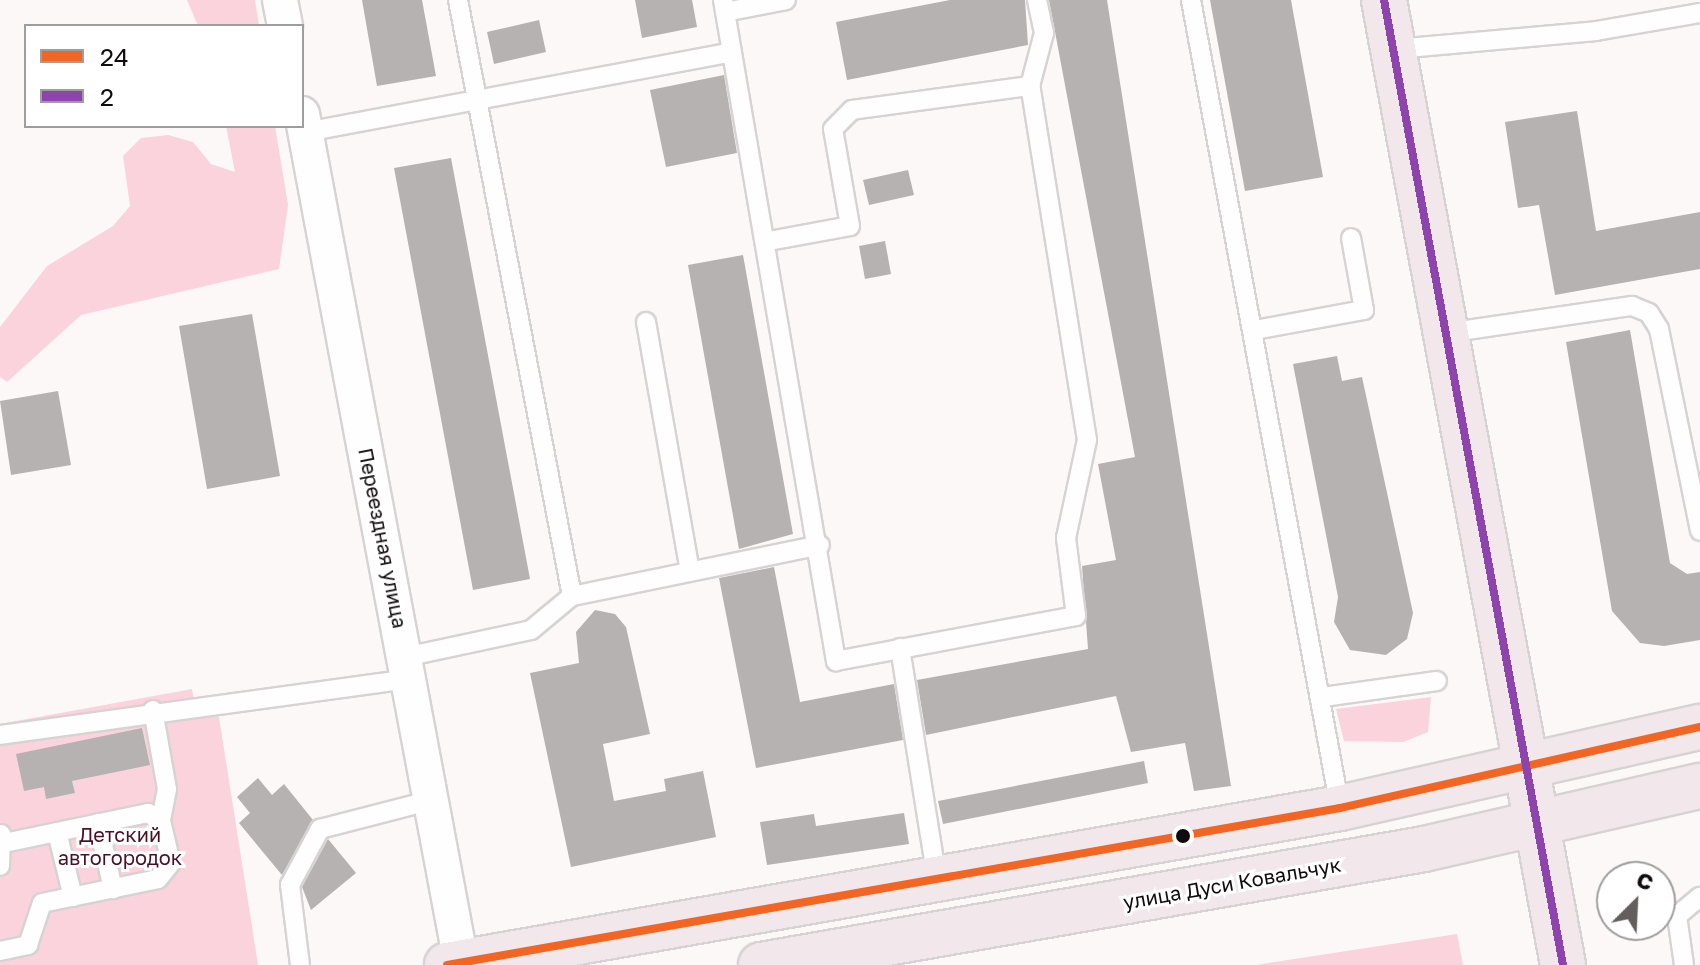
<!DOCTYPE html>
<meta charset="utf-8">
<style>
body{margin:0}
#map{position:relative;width:1700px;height:965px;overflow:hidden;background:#fcf8f8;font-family:"Golos Text",sans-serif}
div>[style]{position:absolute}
.green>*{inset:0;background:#fbd3dc}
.building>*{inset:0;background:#b6b2b2}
.roads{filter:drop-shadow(2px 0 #d7d3d4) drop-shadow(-2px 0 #d7d3d4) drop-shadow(0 2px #d7d3d4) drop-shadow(0 -2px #d7d3d4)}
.lane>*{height:18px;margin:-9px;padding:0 9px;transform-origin:9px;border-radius:9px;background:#fffefe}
.street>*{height:34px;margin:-17px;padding:0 17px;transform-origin:17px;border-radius:17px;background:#fffefe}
.primary>*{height:44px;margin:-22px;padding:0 22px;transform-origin:22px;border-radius:22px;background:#f2e7ea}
.bus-1>*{height:8px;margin:-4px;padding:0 4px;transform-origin:4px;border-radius:4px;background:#f26522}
.bus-2>*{height:8px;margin:-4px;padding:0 4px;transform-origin:4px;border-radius:4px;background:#8e44ad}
.dots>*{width:22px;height:22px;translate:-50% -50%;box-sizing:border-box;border:4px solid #fff;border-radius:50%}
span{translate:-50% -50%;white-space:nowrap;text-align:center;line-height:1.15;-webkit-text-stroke:6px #fff;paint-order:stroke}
.street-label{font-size:20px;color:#100c0d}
.park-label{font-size:20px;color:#4a1024}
.legend{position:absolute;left:24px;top:24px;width:280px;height:104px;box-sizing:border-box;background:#fff;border:2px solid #9f9e9e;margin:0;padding:10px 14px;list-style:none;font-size:24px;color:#100c0d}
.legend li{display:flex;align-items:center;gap:16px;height:40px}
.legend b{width:40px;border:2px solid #9f9e9e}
.north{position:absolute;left:1596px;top:861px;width:80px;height:80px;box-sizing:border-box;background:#fff;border:2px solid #9f9e9e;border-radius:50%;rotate:24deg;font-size:22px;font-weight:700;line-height:32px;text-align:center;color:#100c0d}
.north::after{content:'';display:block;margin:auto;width:28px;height:36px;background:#635f5f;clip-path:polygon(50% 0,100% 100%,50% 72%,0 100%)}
</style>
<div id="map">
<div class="green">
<div style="clip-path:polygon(187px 0,255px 0,259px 26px,198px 26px)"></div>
<div style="clip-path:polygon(226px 126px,275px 126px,288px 205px,279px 269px,81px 315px,7px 382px,0 377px,0 327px,47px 266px,113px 226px,130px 206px,123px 156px,141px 138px,168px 135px,193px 142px,211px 164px,235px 172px)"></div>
<div style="clip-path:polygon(192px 689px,197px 717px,219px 717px,258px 965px,0 965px,0 724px)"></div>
<div style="clip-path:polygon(1431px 697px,1428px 732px,1403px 742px,1344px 741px,1336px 709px)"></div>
<div style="clip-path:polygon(1457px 934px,1463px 965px,1256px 965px)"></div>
</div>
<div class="building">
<div style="clip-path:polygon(362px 0,422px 0,436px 76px,377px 86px)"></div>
<div style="clip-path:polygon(635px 0,692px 0,697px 27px,642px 38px)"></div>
<div style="clip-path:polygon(950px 0,1025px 0,1028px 45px,847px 80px,836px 22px)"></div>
<div style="clip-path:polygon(1049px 0,1107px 0,1231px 786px,1194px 791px,1185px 743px,1131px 752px,1116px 696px,926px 735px,917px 680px,1088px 649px,1082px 566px,1116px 560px,1098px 464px,1135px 457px)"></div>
<div style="clip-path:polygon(1210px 0,1291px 0,1323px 177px,1245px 191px)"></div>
<div style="clip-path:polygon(539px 20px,546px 52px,494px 64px,487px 32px)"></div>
<div style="clip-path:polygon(724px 75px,737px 153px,666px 167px,650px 90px)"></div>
<div style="clip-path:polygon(1577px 111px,1596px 231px,1700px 212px,1700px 269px,1555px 295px,1539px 205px,1518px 208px,1505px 122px)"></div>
<div style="clip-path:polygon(451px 158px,530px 579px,473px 590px,394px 168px)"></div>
<div style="clip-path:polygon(908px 170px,914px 195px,869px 205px,863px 180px)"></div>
<div style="clip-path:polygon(885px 241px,891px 274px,865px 279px,859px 246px)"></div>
<div style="clip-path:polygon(743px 255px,793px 534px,739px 549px,688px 265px)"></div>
<div style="clip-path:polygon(252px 314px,280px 476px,207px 489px,179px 326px)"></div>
<div style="clip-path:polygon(1630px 330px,1670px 563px,1687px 574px,1700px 572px,1700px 640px,1664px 646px,1640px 643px,1612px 611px,1566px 342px)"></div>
<div style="clip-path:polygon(1337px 356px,1342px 381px,1362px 377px,1413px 613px,1407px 639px,1386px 655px,1350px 650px,1334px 622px,1338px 597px,1293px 364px)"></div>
<div style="clip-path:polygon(58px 391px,71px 465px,11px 475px,0 401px)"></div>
<div style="clip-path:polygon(774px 567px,800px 702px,894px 684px,903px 740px,756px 768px,719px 578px)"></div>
<div style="clip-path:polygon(595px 610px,615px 614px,626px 627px,650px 734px,603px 744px,614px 801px,666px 791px,664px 779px,703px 771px,716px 837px,571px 867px,530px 673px,579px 663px,576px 632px)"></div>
<div style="clip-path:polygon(142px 728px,150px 765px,72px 781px,75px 793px,46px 799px,44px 787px,24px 791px,16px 754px)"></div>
<div style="clip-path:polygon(1144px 761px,1148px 783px,943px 824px,938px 801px)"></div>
<div style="clip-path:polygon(258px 778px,272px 795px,284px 784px,313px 820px,282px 875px,239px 823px,250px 813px,237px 797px)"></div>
<div style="clip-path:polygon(904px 813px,909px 844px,767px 865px,760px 822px,814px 814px,816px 826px)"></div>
<div style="clip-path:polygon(328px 839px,356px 873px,311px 910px,302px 887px)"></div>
</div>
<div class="roads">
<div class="lane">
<div style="left:458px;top:0;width:607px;rotate:79.17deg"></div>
<div style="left:723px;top:0;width:671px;rotate:80.3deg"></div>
<div style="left:836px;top:661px;width:244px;rotate:-10.6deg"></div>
<div style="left:1076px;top:616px;width:79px;rotate:-97.3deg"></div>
<div style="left:1066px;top:538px;width:100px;rotate:-77.9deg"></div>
<div style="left:1087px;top:440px;width:359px;rotate:-99.1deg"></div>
<div style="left:1030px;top:86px;width:55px;rotate:-75.2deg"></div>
<div style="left:1044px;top:33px;width:34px;rotate:-102deg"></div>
<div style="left:1191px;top:0;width:822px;rotate:79.55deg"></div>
<div style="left:725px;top:12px;width:62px;rotate:-11.1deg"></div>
<div style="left:1396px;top:49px;width:201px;rotate:-5.1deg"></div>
<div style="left:1596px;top:31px;width:106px;rotate:-9.8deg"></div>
<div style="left:306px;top:132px;width:433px;rotate:-10.6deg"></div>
<div style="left:769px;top:241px;width:82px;rotate:-10.5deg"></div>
<div style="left:850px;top:226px;width:98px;rotate:-99.9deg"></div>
<div style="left:833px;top:129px;width:27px;rotate:-45deg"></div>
<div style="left:852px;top:110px;width:180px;rotate:-7.7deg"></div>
<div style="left:646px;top:322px;width:253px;rotate:80deg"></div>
<div style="left:1255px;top:330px;width:111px;rotate:-10.4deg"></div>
<div style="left:1364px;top:310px;width:73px;rotate:-100.2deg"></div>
<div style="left:1446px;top:333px;width:188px;rotate:-8.3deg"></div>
<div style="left:1632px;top:306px;width:18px;rotate:22deg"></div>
<div style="left:1649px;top:313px;width:19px;rotate:58deg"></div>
<div style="left:1659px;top:329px;width:206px;rotate:78.5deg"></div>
<div style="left:900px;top:648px;width:234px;rotate:80.9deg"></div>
<div style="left:405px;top:657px;width:129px;rotate:-12.1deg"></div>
<div style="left:531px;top:630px;width:53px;rotate:-39.7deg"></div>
<div style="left:572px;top:596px;width:253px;rotate:-11.6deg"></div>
<div style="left:1323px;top:697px;width:115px;rotate:-8deg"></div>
<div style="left:153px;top:710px;width:80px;rotate:80deg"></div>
<div style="left:167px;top:789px;width:33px;rotate:101deg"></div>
<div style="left:0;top:735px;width:412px;rotate:-7.8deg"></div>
<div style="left:98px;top:823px;width:68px;rotate:77.2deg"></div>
<div style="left:57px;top:832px;width:67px;rotate:76.2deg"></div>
<div style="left:0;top:866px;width:32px;rotate:-88deg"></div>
<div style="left:0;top:951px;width:29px;rotate:-12deg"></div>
<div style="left:28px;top:945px;width:44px;rotate:-71.6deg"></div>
<div style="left:42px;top:903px;width:118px;rotate:-11.7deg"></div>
<div style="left:158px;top:879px;width:21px;rotate:-51deg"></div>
<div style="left:171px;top:863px;width:43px;rotate:-103.4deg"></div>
<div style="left:161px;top:821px;width:15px;rotate:-148deg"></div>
<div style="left:148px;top:813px;width:147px;rotate:168.2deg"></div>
<div style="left:300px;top:965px;width:81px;rotate:-97.1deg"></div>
<div style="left:290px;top:885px;width:64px;rotate:-61.8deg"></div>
<div style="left:320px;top:829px;width:116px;rotate:-14.5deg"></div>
<div style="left:1684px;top:965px;width:49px;rotate:-98.1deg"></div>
<div style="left:1677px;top:916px;width:30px;rotate:-40deg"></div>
</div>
<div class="street">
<div style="left:280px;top:0;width:26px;rotate:79deg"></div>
<div style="left:302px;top:114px;width:863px;rotate:79.38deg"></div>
</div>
<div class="primary">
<div style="left:1384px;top:0;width:981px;rotate:79.49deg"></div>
<div style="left:447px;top:965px;width:907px;rotate:-9.97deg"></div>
<div style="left:1340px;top:808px;width:369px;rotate:-12.7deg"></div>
<div style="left:761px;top:965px;width:673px;rotate:-9.92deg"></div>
<div style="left:1424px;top:849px;width:283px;rotate:-12.9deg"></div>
</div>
</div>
<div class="bus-1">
<div style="left:447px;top:965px;width:907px;rotate:-9.97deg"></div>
<div style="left:1340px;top:808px;width:369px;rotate:-12.7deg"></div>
</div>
<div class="bus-2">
<div style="left:1384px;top:0;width:981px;rotate:79.49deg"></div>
</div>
<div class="dots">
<div style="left:1183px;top:836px;background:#100c0d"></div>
</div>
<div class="street-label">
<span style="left:383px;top:538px;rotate:79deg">Переездная улица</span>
<span style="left:1232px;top:883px;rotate:-10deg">улица Дуси Ковальчук</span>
</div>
<div class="park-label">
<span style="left:120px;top:846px">Детский<br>автогородок</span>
</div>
<ul class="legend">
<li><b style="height:10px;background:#f26522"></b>24</li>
<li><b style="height:10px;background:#8e44ad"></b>2</li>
</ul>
<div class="north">С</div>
</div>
